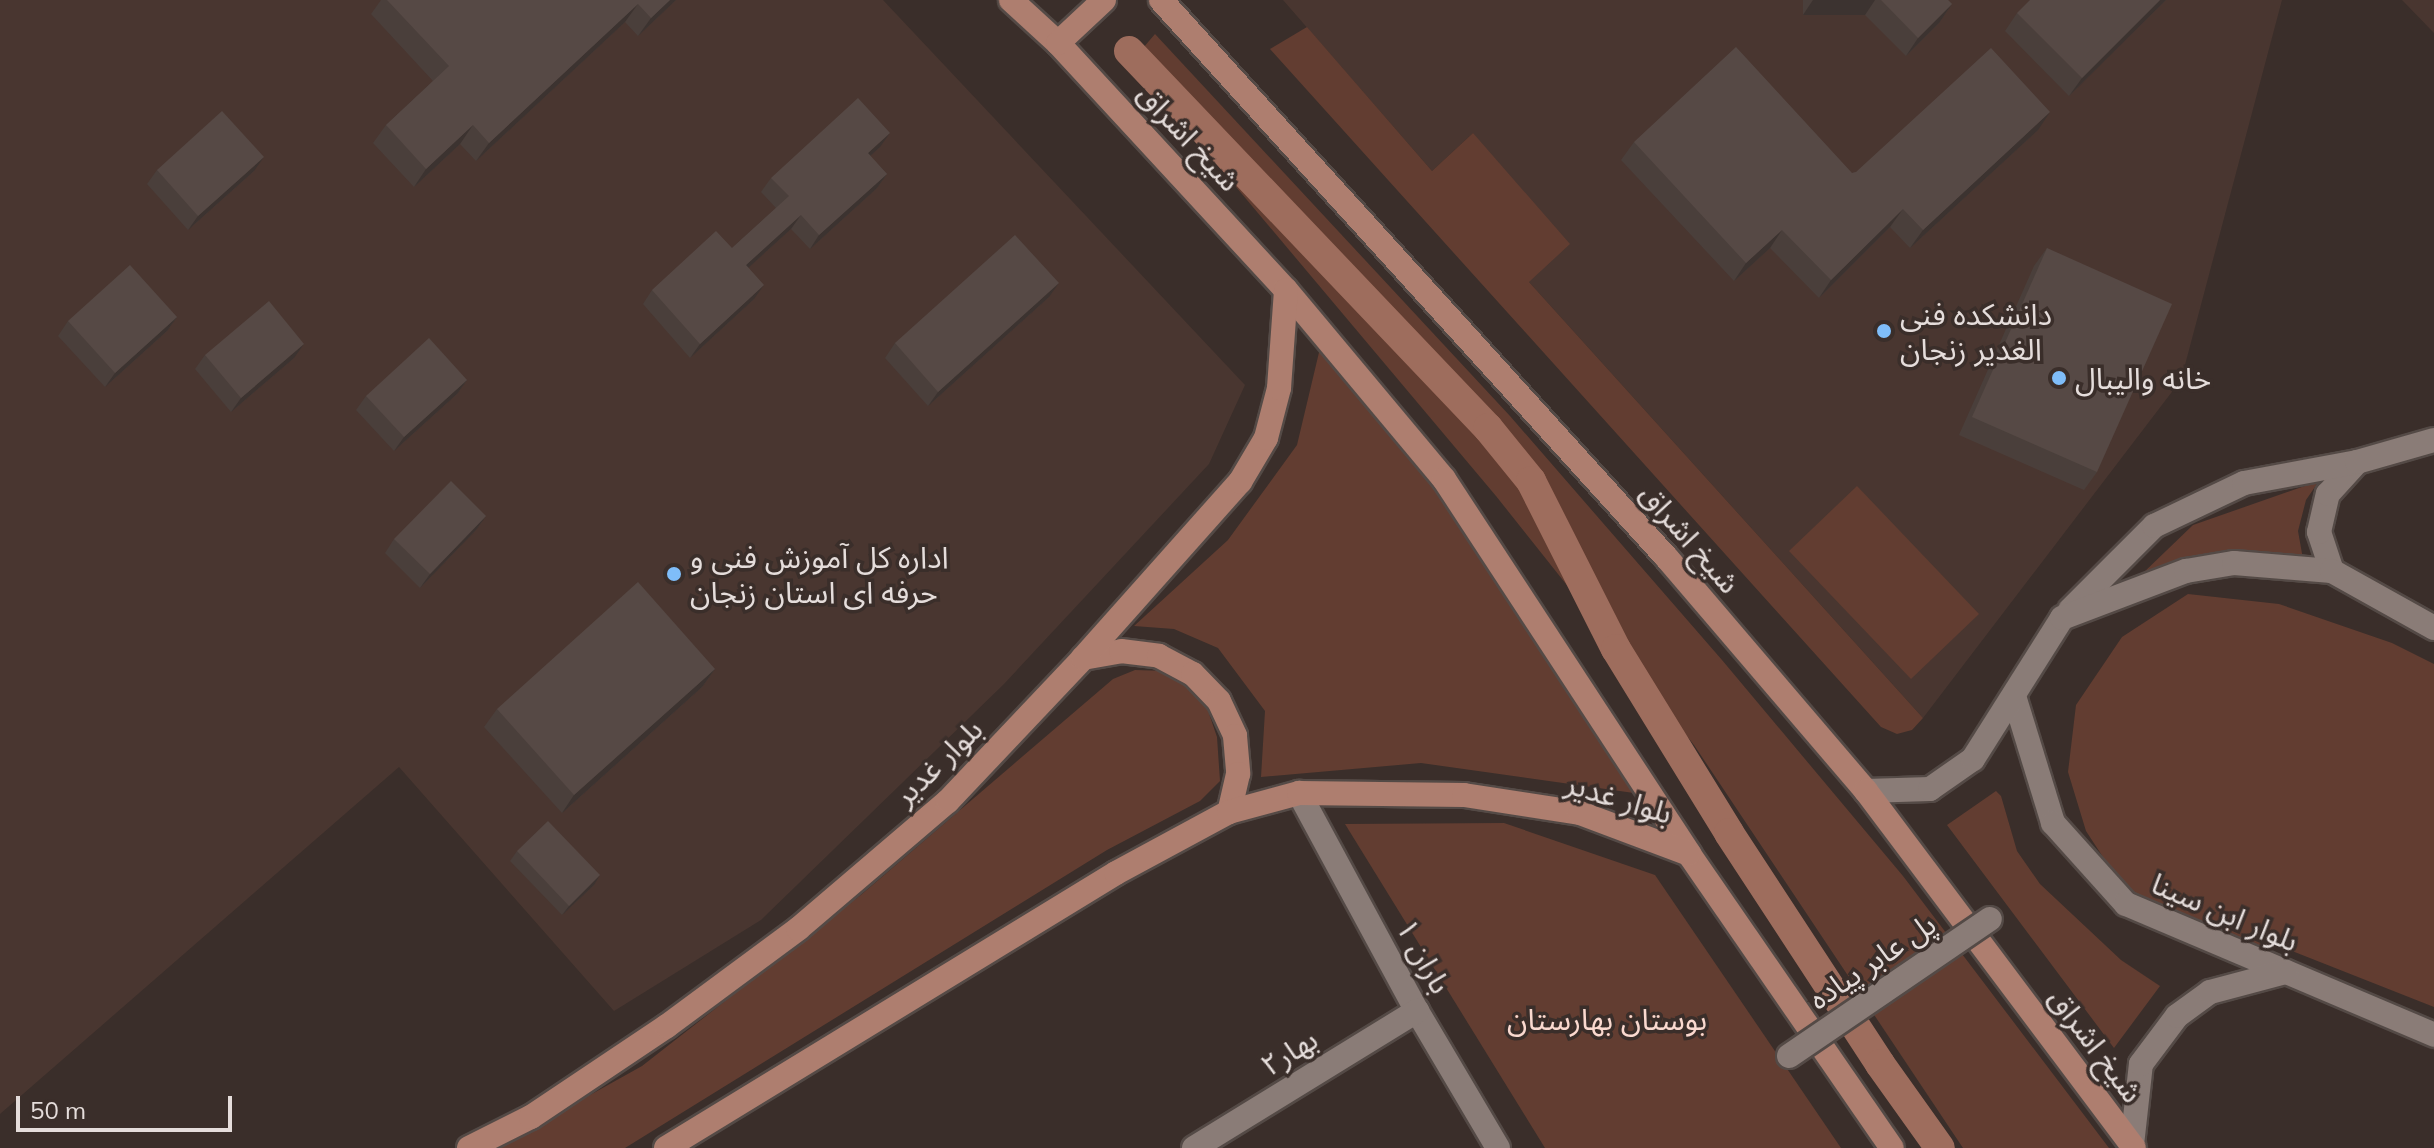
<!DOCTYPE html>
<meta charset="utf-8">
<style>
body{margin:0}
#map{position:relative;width:2434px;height:1148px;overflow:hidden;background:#3a2e2a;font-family:Mulish,"Noto Sans Arabic",sans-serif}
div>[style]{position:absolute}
.built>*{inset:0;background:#493630}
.green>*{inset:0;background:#623d31}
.canal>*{height:30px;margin:-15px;padding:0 15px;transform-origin:15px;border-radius:15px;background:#9e6d5d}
.roads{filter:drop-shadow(2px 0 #544a46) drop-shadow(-2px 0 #544a46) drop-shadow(0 2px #544a46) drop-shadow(0 -2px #544a46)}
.minor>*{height:24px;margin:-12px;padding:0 12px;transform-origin:12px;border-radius:12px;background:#8a7c77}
.major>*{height:24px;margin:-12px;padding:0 12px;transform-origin:12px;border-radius:12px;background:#ae7e6f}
.bridges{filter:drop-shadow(2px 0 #544a46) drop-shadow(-2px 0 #544a46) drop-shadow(0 2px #544a46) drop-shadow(0 -2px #544a46)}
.minor-bridge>*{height:24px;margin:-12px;padding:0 12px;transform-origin:12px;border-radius:12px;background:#8a7c77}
.wall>*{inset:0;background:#4a3f3b}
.shaded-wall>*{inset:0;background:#3c3330}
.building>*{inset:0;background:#564945}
.dots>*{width:22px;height:22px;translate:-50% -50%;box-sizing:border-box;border:4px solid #3a2e2a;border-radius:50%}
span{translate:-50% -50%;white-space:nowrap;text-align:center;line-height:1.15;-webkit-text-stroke:7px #3a2e2a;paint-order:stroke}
.street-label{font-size:30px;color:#e5dddb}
.poi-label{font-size:30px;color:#e5dddb}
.left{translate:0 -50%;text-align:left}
.park-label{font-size:30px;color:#fad9cf}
.scale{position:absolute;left:16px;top:1096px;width:216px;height:36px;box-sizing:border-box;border:4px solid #e5dddb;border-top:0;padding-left:10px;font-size:24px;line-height:28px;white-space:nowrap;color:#e5dddb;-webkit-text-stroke:6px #3a2e2a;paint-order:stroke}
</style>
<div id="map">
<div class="built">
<div style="clip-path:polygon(0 0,883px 0,1245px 385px,1209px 464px,1004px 684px,761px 920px,614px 1011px,399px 767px,0 1114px)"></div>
<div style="clip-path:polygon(1283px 0,2282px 0,2181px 380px,1923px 718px,1529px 282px,1473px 133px,1432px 171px)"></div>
<div style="clip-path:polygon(2402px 0,2434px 0,2434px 33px)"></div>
</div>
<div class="green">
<div style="clip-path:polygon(1307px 27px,1432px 171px,1473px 133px,1570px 244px,1529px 282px,1923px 718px,1912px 730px,1897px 734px,1881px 727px,1270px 49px)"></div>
<div style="clip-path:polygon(1155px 34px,1510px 416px,1722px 660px,1903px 876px,2109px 1148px,1963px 1148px,1694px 745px,1496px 496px,1131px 62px)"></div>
<div style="clip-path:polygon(1321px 344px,1436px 492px,1641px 794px,1421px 763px,1261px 777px,1265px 711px,1218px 648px,1174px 629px,1134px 626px,1228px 540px,1297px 445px)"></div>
<div style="clip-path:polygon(2319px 481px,2306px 500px,2298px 531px,2303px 559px,2229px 552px,2141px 575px,2193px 525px)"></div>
<div style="clip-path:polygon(1857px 486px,1979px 614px,1911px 679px,1789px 551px)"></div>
<div style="clip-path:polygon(2188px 594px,2279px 604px,2392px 643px,2434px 664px,2434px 1007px,2287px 949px,2244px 946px,2151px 907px,2114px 874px,2086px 831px,2068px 772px,2076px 705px,2122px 637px)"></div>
<div style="clip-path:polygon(1135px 670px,1167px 671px,1202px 693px,1217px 737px,1220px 781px,1200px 801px,1107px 850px,625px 1148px,495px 1148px,642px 1066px,862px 894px,1113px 679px)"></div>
<div style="clip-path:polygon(1996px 791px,2001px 796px,2017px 851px,2040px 884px,2121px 960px,2160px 986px,2114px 1048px,1947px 825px)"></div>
<div style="clip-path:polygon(1504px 823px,1655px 875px,1841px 1148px,1545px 1148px,1345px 824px)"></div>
</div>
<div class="canal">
<div style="left:1129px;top:51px;width:521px;rotate:46.4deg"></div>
<div style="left:1488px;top:428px;width:68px;rotate:50.9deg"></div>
<div style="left:1531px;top:481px;width:188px;rotate:63.2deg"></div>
<div style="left:1616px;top:649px;width:216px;rotate:58.4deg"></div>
<div style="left:1729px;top:833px;width:276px;rotate:56.8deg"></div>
<div style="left:1880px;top:1064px;width:103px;rotate:54.5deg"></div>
</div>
<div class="roads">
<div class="minor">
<div style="left:2332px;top:571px;width:41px;rotate:-108.4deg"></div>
<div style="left:2319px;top:532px;width:39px;rotate:-77deg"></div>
<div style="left:2328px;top:494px;width:43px;rotate:-47.8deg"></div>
<div style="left:2070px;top:610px;width:119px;rotate:-45deg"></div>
<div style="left:2154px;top:526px;width:100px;rotate:-25.5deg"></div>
<div style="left:2244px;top:483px;width:115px;rotate:-10.5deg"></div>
<div style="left:2357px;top:462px;width:80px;rotate:-15.9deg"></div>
<div style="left:2014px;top:696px;width:133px;rotate:72.9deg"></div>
<div style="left:2053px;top:823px;width:109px;rotate:48deg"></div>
<div style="left:2126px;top:904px;width:335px;rotate:23deg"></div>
<div style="left:1866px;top:791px;width:64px;rotate:-1.8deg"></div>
<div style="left:1930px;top:789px;width:52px;rotate:-34.9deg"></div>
<div style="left:1973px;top:759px;width:167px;rotate:-57.7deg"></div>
<div style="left:2062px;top:618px;width:133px;rotate:-20.8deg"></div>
<div style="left:2186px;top:571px;width:49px;rotate:-9.5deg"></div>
<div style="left:2234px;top:563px;width:98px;rotate:4.7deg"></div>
<div style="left:2332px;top:571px;width:117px;rotate:29.2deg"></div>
<div style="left:1299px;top:793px;width:248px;rotate:61.6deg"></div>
<div style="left:1417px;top:1011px;width:159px;rotate:59.4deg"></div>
<div style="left:2132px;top:1145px;width:81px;rotate:-83.7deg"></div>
<div style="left:2141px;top:1064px;width:60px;rotate:-53.1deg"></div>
<div style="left:2177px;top:1016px;width:41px;rotate:-36deg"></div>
<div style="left:2210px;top:992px;width:78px;rotate:-14.9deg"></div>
<div style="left:1194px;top:1148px;width:262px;rotate:-31.6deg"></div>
</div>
<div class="major">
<div style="left:1011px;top:0;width:64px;rotate:42.5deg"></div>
<div style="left:1058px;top:43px;width:336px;rotate:47.3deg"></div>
<div style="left:1286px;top:290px;width:246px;rotate:50.1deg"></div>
<div style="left:1444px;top:479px;width:448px;rotate:56.8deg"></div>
<div style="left:1689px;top:854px;width:357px;rotate:55.4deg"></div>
<div style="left:1161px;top:0;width:753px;rotate:47.8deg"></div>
<div style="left:1667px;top:558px;width:306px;rotate:49.5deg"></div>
<div style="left:1866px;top:791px;width:446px;rotate:53.1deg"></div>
<div style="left:1058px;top:43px;width:63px;rotate:-43.1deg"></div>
<div style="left:1083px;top:658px;width:39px;rotate:-10deg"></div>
<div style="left:1121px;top:651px;width:38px;rotate:7deg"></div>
<div style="left:1159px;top:656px;width:38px;rotate:28deg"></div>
<div style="left:1193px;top:674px;width:37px;rotate:46deg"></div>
<div style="left:1219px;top:701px;width:38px;rotate:65deg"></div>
<div style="left:1235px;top:736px;width:38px;rotate:85deg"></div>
<div style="left:1238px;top:774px;width:39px;rotate:103deg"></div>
<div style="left:469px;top:1148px;width:69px;rotate:-26.6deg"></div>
<div style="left:531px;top:1117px;width:164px;rotate:-33.8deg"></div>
<div style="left:667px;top:1026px;width:163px;rotate:-36.5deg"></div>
<div style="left:798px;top:929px;width:197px;rotate:-40.5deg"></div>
<div style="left:948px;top:801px;width:197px;rotate:-46.6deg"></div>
<div style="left:1083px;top:658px;width:236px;rotate:-48.3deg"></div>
<div style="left:1240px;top:482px;width:51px;rotate:-59.4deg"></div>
<div style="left:1266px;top:438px;width:52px;rotate:-75.4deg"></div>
<div style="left:1279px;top:388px;width:98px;rotate:-85.9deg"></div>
<div style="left:666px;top:1148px;width:527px;rotate:-31.43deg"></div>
<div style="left:1116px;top:873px;width:128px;rotate:-28.4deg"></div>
<div style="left:1229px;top:812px;width:73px;rotate:-15.2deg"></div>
<div style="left:1299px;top:793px;width:165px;rotate:0.7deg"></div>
<div style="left:1464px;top:795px;width:117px;rotate:8.8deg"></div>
<div style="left:1580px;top:813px;width:116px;rotate:20.6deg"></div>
</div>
</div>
<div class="bridges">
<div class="minor-bridge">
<div style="left:1789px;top:1056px;width:243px;rotate:-34.3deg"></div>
</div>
</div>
<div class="wall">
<div style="clip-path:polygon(381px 0,676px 0,638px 36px,625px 22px,476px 161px,460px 144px,414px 187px,373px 143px,386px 125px,433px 81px,371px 14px)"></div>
<div style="clip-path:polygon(1803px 0,1948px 0,1952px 4px,1939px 23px,1906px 56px,1865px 15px,1803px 15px)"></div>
<div style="clip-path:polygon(2166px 0,2069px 96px,2005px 31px,2017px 13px)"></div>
<div style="clip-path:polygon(2038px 130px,1910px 248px,1890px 227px,1819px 298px,1770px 248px,1734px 281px,1621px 160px,1634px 142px,1852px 173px)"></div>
<div style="clip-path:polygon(880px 147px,870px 156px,887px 174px,877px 188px,810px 249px,791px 229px,749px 267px,754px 299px,690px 358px,643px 304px,652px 290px,732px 248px,776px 208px,761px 192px,771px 178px)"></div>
<div style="clip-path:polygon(157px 170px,254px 171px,188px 230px,147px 184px)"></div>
<div style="clip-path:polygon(2047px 248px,2097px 472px,2084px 490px,1959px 435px,2034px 266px)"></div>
<div style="clip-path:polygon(1049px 297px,928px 406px,885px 358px,895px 343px)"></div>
<div style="clip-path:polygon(177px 317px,167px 331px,105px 387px,58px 336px,68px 321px)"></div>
<div style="clip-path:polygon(205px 355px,294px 358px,231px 412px,195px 369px)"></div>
<div style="clip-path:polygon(467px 380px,457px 394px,394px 451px,356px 410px,366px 396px)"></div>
<div style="clip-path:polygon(486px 516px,476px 530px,420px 588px,385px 553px,394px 539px)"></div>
<div style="clip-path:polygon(715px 669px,702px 687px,562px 813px,484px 727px,497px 709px)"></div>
<div style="clip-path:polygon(517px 851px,594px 885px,562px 915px,510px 861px)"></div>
</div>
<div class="shaded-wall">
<div style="clip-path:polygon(670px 0,676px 0,638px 36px,651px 18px)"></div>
<div style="clip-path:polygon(1813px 0,1875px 0,1865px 15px,1803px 15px)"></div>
<div style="clip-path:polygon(2160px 0,2166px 0,2069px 96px,2082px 78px)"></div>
<div style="clip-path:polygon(638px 4px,625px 22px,476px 161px,489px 143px)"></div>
<div style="clip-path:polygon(1952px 4px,1939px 23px,1906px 56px,1918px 38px)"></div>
<div style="clip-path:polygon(2050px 112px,2038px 130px,1910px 248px,1923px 230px)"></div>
<div style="clip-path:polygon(473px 125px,460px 144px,414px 187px,426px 169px)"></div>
<div style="clip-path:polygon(890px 133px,880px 147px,858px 167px,868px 153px)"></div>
<div style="clip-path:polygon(264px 157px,254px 171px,188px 230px,198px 216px)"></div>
<div style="clip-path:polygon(887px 174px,877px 188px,810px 249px,819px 235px)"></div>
<div style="clip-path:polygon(1903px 209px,1890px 227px,1819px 298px,1831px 280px)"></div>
<div style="clip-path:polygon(801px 215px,791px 229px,736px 279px,746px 265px)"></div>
<div style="clip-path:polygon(1782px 230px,1770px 248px,1734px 281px,1746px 263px)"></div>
<div style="clip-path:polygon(1059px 283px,1049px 297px,928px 406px,938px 392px)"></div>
<div style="clip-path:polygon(764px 285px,754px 299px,690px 358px,700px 344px)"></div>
<div style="clip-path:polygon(177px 317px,167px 331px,105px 387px,115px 373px)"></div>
<div style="clip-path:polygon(304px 344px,294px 358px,231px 412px,241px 398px)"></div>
<div style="clip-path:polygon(467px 380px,457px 394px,394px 451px,404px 437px)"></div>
<div style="clip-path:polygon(486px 516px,476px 530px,420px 588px,430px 574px)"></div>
<div style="clip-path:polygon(715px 669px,702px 687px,562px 813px,574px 795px)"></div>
<div style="clip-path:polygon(600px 875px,594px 885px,562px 915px,569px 906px)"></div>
</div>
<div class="building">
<div style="clip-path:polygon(387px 0,670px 0,651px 18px,638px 4px,489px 143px,473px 125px,426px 169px,386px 125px,449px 66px)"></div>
<div style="clip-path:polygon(1881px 0,1948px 0,1952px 4px,1918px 38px)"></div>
<div style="clip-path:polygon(2030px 0,2160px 0,2082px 78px,2017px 13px)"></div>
<div style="clip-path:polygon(1736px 47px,1852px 173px,1856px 172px,1991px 48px,2050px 112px,1923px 230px,1903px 209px,1831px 280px,1782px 230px,1746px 263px,1634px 142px)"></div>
<div style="clip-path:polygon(858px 98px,890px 133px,868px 153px,887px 174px,819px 235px,801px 215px,746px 265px,764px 285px,700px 344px,652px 290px,716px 231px,732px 248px,789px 196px,771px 178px)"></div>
<div style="clip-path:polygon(222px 111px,264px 157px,198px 216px,157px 170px)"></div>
<div style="clip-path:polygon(1015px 235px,1059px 283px,938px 392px,895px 343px)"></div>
<div style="clip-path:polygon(2047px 248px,2172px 304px,2097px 472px,1972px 417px)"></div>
<div style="clip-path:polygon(130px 265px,177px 317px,115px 373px,68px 321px)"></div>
<div style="clip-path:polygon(269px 301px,304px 344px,241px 398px,205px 355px)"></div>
<div style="clip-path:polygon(429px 338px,467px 380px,404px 437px,366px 396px)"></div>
<div style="clip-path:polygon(451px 481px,486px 516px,430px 574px,394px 539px)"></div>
<div style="clip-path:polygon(638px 582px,715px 669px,574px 795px,497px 709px)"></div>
<div style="clip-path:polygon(548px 821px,600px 875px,569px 906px,517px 851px)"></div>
</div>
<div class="dots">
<div style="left:1884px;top:331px;background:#7fbdf9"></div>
<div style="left:2059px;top:378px;background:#7fbdf9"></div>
<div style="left:674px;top:574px;background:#7fbdf9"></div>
</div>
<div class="street-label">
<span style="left:1189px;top:137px;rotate:47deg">شیخ اشراق</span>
<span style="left:1690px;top:538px;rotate:49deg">شیخ اشراق</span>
<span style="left:938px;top:762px;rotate:-44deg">بلوار غدیر</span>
<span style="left:1619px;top:798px;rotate:17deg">بلوار غدیر</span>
<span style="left:2225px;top:912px;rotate:23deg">بلوار ابن سینا</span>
<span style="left:1424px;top:956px;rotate:61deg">باران ۱</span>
<span style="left:1872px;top:961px;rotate:-34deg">پل عابر پیاده</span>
<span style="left:2096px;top:1045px;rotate:53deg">شیخ اشراق</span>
<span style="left:1289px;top:1052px;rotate:-32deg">بهار۲</span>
</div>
<div class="poi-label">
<span class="left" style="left:1900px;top:331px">دانشکده فنی<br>الغدیر زنجان</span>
<span class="left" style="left:2075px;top:378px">خانه والیبال</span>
<span class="left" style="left:690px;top:574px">اداره کل آموزش فنی و<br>حرفه ای استان زنجان</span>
</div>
<div class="park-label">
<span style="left:1607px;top:1019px">بوستان بهارستان</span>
</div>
<div class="scale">50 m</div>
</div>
